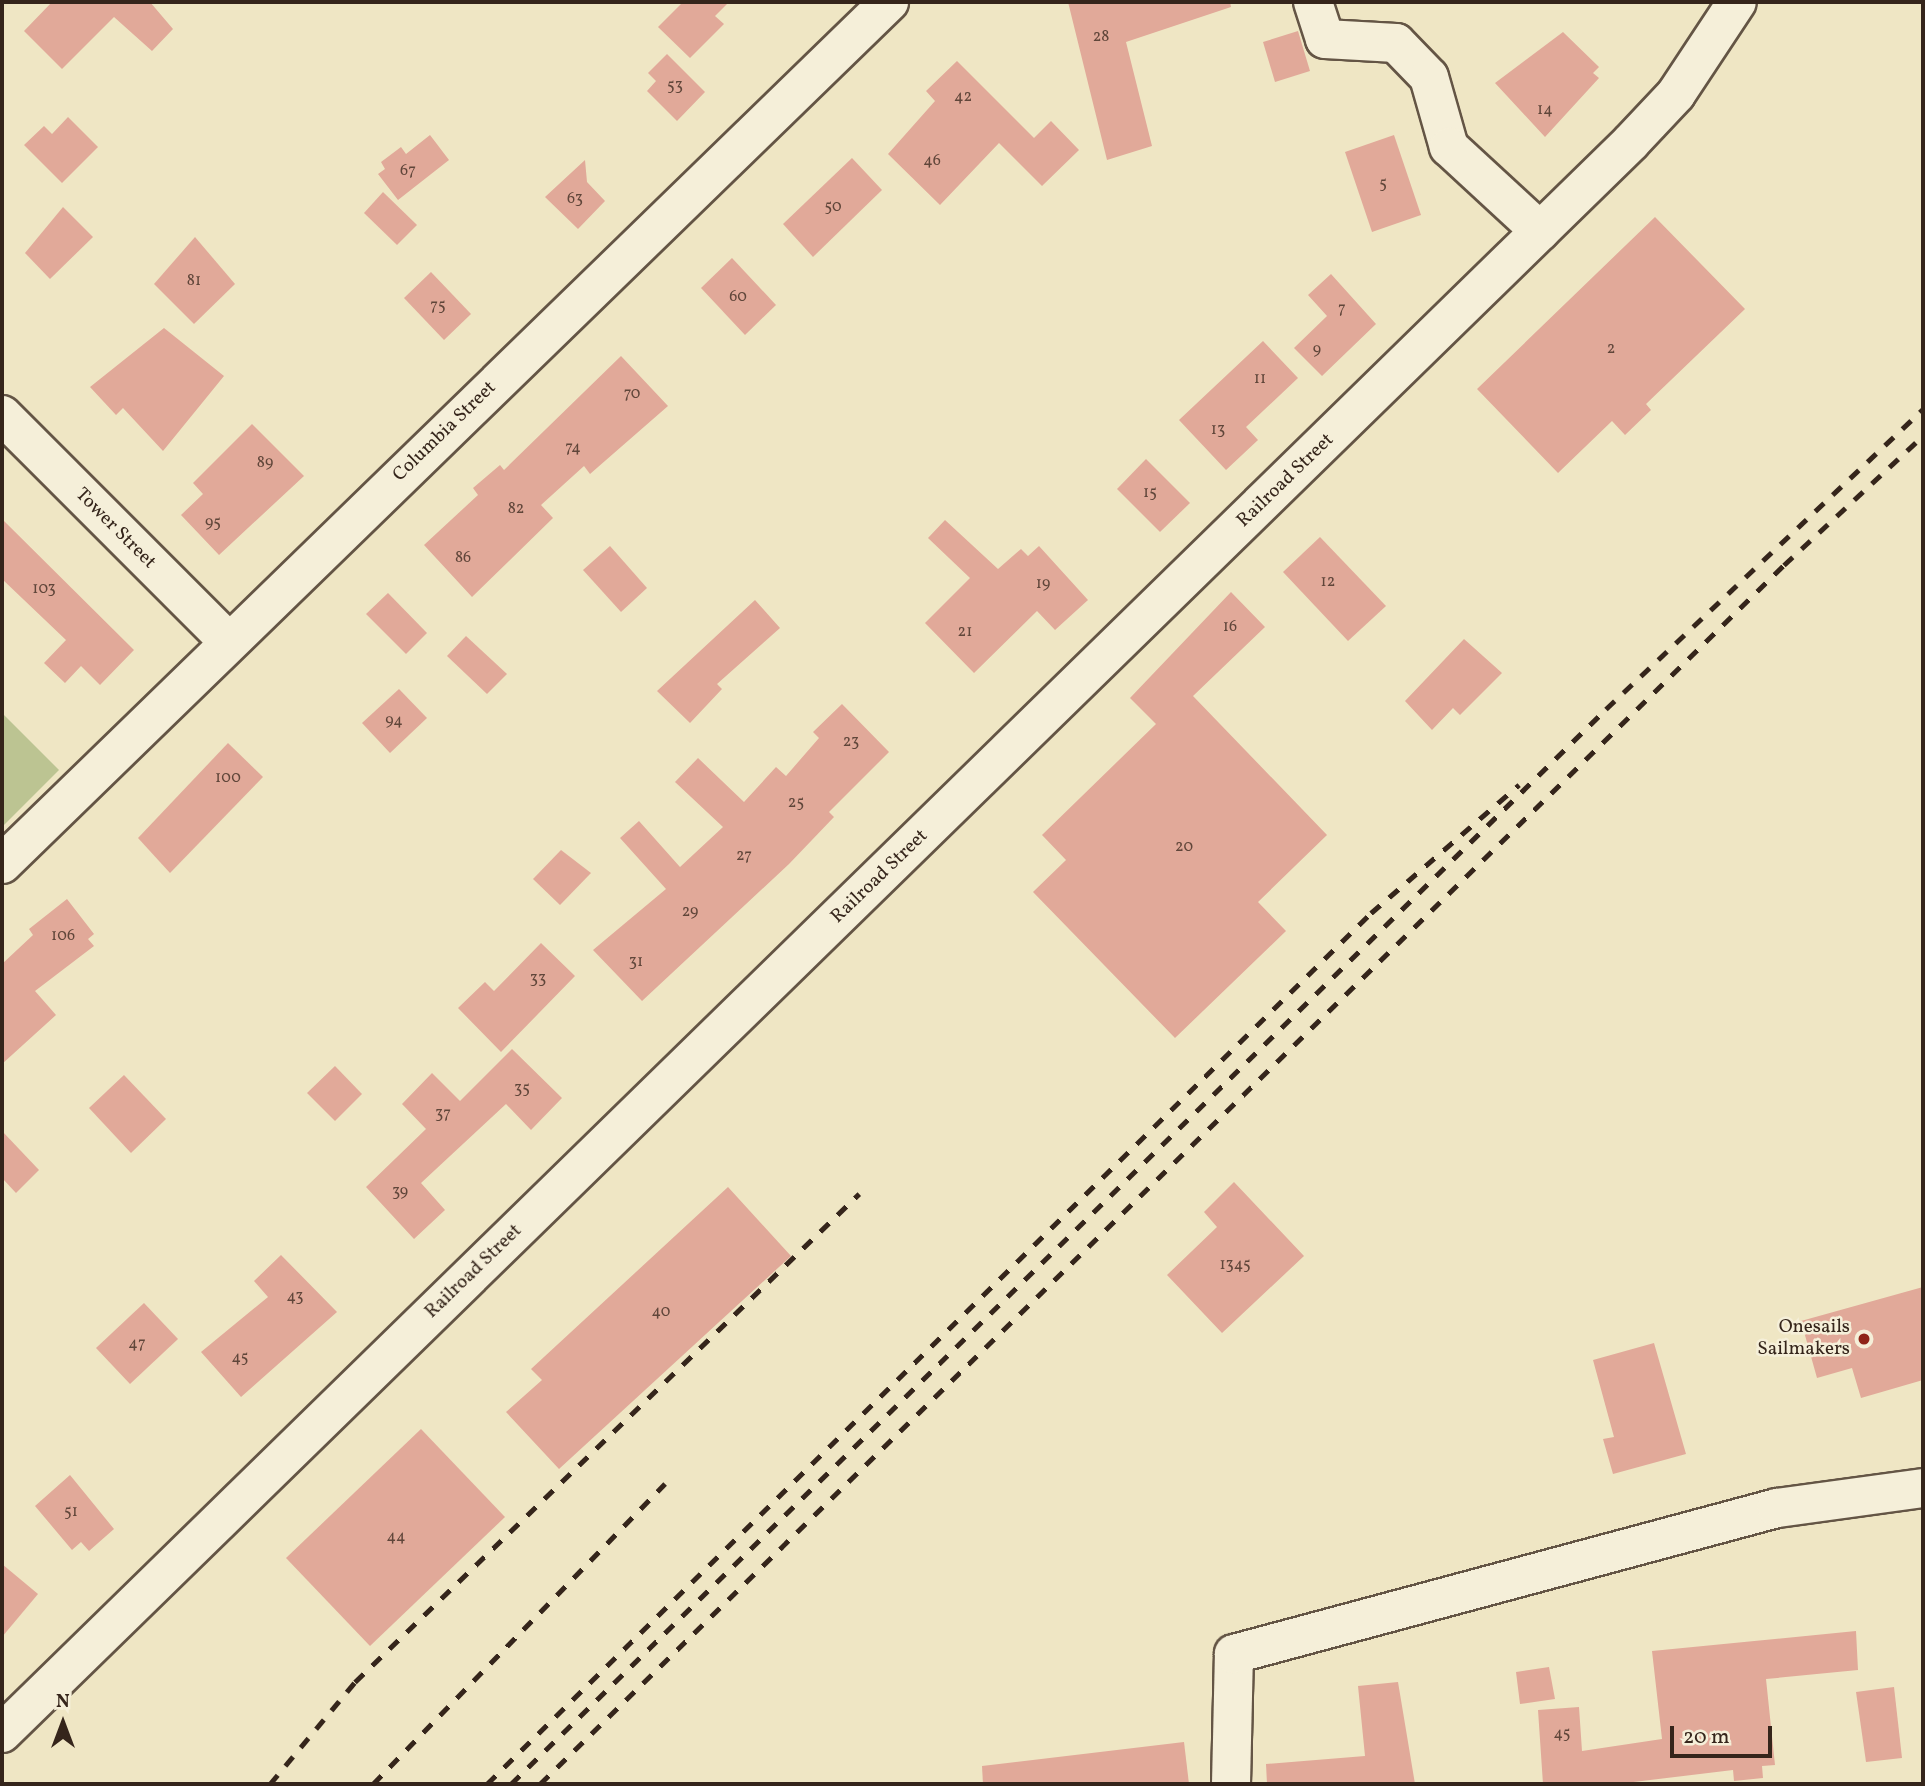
<!DOCTYPE html>
<style>
body{margin:0}
#map{position:relative;width:1925px;height:1786px;overflow:hidden;background:#efe6c4;font-family:Vollkorn,serif}
div>[style]{position:absolute}
.green>*{inset:0;background:#bcc492}
.building>*{inset:0;background:#e1a999}
.roads{filter:drop-shadow(2px 0 #645545) drop-shadow(-2px 0 #645545) drop-shadow(0 2px #645545) drop-shadow(0 -2px #645545)}
.minor>*{height:38px;margin:-19px;padding:0 19px;transform-origin:19px;border-radius:19px;background:#f5efd9}
.rail>*{height:5px;margin-top:-2.5px;transform-origin:0;background:repeating-linear-gradient(90deg,#35251b 0 12px,transparent 0 24px)}
.dots>*{width:19px;height:19px;translate:-50% -50%;box-sizing:border-box;border:4px solid #f5efd9;border-radius:50%}
span{translate:-50% -50%;white-space:nowrap;text-align:center;line-height:1.15;-webkit-text-stroke:5px #f5efd9;paint-order:stroke}
.number-label{font-size:16px;color:#60463a}
.number-label span{-webkit-text-stroke-width:0}
.street-label{font-size:19px;color:#35251b}
.poi-label{font-size:19px;color:#35251b}
.right{translate:-100% -50%;text-align:right}
.frame{position:absolute;inset:0;border:4px solid #35251b;pointer-events:none}
.north{position:absolute;left:28px;top:1688px;width:70px;height:70px;-webkit-text-stroke:5px #f5efd9;paint-order:stroke;rotate:0deg;font-size:19px;font-weight:700;line-height:28px;text-align:center;color:#35251b}
.north::after{content:'';display:block;margin:auto;width:24px;height:32px;background:#35251b;clip-path:polygon(50% 0,100% 100%,50% 72%,0 100%)}
.scale{position:absolute;left:1670px;top:1726px;width:102px;height:32px;box-sizing:border-box;border:4px solid #35251b;border-top:0;padding-left:9px;font-size:21px;line-height:24px;white-space:nowrap;color:#35251b;-webkit-text-stroke:5px #f5efd9;paint-order:stroke}
</style>
<div id="map">
<div class="green">
<div style="clip-path:polygon(2px 713px,59px 770px,2px 827px)"></div>
</div>
<div class="building">
<div style="clip-path:polygon(52px 2px,150px 2px,173px 29px,152px 51px,114px 17px,62px 69px,24px 31px)"></div>
<div style="clip-path:polygon(683px 2px,729px 2px,715px 16px,724px 24px,690px 58px,658px 27px)"></div>
<div style="clip-path:polygon(1068px 2px,1230px 2px,1231px 7px,1126px 42px,1152px 146px,1107px 160px)"></div>
<div style="clip-path:polygon(1298px 31px,1310px 71px,1275px 82px,1263px 42px)"></div>
<div style="clip-path:polygon(1563px 32px,1599px 67px,1593px 73px,1599px 78px,1545px 137px,1495px 83px)"></div>
<div style="clip-path:polygon(667px 54px,705px 92px,677px 121px,647px 91px,656px 81px,648px 73px)"></div>
<div style="clip-path:polygon(957px 61px,1034px 138px,1051px 121px,1079px 150px,1042px 186px,999px 143px,940px 205px,888px 154px,935px 101px,926px 91px)"></div>
<div style="clip-path:polygon(68px 117px,98px 147px,62px 183px,24px 145px,44px 126px,52px 134px)"></div>
<div style="clip-path:polygon(430px 135px,449px 160px,398px 200px,378px 174px,385px 169px,381px 162px,401px 147px,406px 154px)"></div>
<div style="clip-path:polygon(1394px 135px,1421px 215px,1372px 232px,1345px 152px)"></div>
<div style="clip-path:polygon(852px 158px,882px 190px,813px 257px,783px 224px)"></div>
<div style="clip-path:polygon(585px 160px,587px 182px,605px 201px,578px 229px,545px 197px)"></div>
<div style="clip-path:polygon(383px 192px,417px 225px,397px 245px,364px 213px)"></div>
<div style="clip-path:polygon(63px 207px,93px 237px,50px 279px,25px 253px)"></div>
<div style="clip-path:polygon(1655px 217px,1745px 309px,1646px 404px,1651px 410px,1625px 435px,1612px 421px,1558px 473px,1477px 389px)"></div>
<div style="clip-path:polygon(195px 237px,235px 284px,194px 324px,154px 284px)"></div>
<div style="clip-path:polygon(732px 258px,776px 305px,745px 335px,701px 288px)"></div>
<div style="clip-path:polygon(431px 272px,471px 314px,444px 340px,404px 298px)"></div>
<div style="clip-path:polygon(1331px 274px,1376px 324px,1322px 376px,1294px 348px,1327px 316px,1308px 295px)"></div>
<div style="clip-path:polygon(164px 328px,224px 376px,163px 451px,123px 408px,116px 415px,90px 387px)"></div>
<div style="clip-path:polygon(1263px 341px,1298px 378px,1246px 427px,1258px 440px,1226px 470px,1179px 420px)"></div>
<div style="clip-path:polygon(621px 356px,668px 406px,590px 474px,584px 466px,541px 505px,553px 518px,472px 597px,424px 545px,478px 495px,473px 488px,500px 465px,504px 470px)"></div>
<div style="clip-path:polygon(252px 424px,304px 476px,219px 555px,181px 515px,203px 494px,193px 483px)"></div>
<div style="clip-path:polygon(1146px 459px,1190px 503px,1160px 532px,1117px 489px)"></div>
<div style="clip-path:polygon(2px 519px,134px 650px,100px 685px,81px 666px,65px 683px,44px 663px,66px 640px,2px 579px)"></div>
<div style="clip-path:polygon(945px 520px,998px 569px,1021px 549px,1028px 556px,1039px 546px,1088px 600px,1055px 630px,1037px 611px,974px 673px,925px 623px,970px 578px,928px 538px)"></div>
<div style="clip-path:polygon(1320px 537px,1386px 606px,1348px 641px,1283px 572px)"></div>
<div style="clip-path:polygon(610px 546px,647px 588px,621px 612px,583px 570px)"></div>
<div style="clip-path:polygon(1231px 592px,1265px 627px,1193px 696px,1327px 835px,1258px 902px,1286px 931px,1175px 1038px,1033px 892px,1066px 860px,1042px 835px,1156px 724px,1130px 698px)"></div>
<div style="clip-path:polygon(388px 593px,427px 633px,406px 654px,366px 614px)"></div>
<div style="clip-path:polygon(755px 600px,780px 628px,717px 684px,722px 689px,690px 723px,657px 691px)"></div>
<div style="clip-path:polygon(466px 636px,507px 674px,487px 694px,447px 656px)"></div>
<div style="clip-path:polygon(1464px 639px,1502px 673px,1460px 715px,1453px 708px,1432px 730px,1405px 701px)"></div>
<div style="clip-path:polygon(399px 689px,427px 718px,390px 753px,362px 723px)"></div>
<div style="clip-path:polygon(842px 704px,889px 752px,829px 812px,834px 817px,789px 864px,642px 1001px,593px 950px,666px 889px,620px 838px,639px 821px,680px 867px,723px 827px,675px 782px,698px 758px,744px 802px,776px 767px,786px 776px,819px 738px,813px 732px)"></div>
<div style="clip-path:polygon(228px 743px,263px 777px,170px 873px,138px 838px)"></div>
<div style="clip-path:polygon(561px 850px,591px 873px,560px 905px,533px 879px)"></div>
<div style="clip-path:polygon(67px 899px,94px 934px,88px 939px,94px 946px,35px 991px,56px 1015px,2px 1064px,2px 964px,33px 935px,29px 929px)"></div>
<div style="clip-path:polygon(541px 943px,575px 976px,501px 1052px,458px 1008px,485px 982px,494px 991px)"></div>
<div style="clip-path:polygon(512px 1049px,562px 1098px,531px 1130px,506px 1104px,421px 1183px,445px 1210px,414px 1239px,366px 1187px,426px 1129px,402px 1104px,432px 1073px,460px 1101px)"></div>
<div style="clip-path:polygon(335px 1066px,362px 1094px,335px 1121px,307px 1093px)"></div>
<div style="clip-path:polygon(124px 1075px,166px 1119px,131px 1153px,89px 1108px)"></div>
<div style="clip-path:polygon(2px 1131px,39px 1170px,16px 1193px,2px 1178px)"></div>
<div style="clip-path:polygon(1234px 1182px,1304px 1256px,1222px 1333px,1167px 1275px,1217px 1227px,1204px 1212px)"></div>
<div style="clip-path:polygon(728px 1187px,791px 1256px,559px 1469px,506px 1412px,542px 1380px,531px 1369px)"></div>
<div style="clip-path:polygon(281px 1255px,337px 1312px,241px 1397px,201px 1352px,268px 1297px,254px 1281px)"></div>
<div style="clip-path:polygon(1923px 1287px,1923px 1380px,1861px 1398px,1852px 1368px,1817px 1378px,1801px 1321px)"></div>
<div style="clip-path:polygon(144px 1303px,178px 1339px,130px 1384px,96px 1348px)"></div>
<div style="clip-path:polygon(1654px 1343px,1686px 1454px,1613px 1474px,1603px 1439px,1614px 1437px,1593px 1360px)"></div>
<div style="clip-path:polygon(421px 1429px,505px 1517px,370px 1646px,286px 1558px)"></div>
<div style="clip-path:polygon(70px 1475px,114px 1529px,89px 1551px,81px 1542px,72px 1550px,35px 1506px)"></div>
<div style="clip-path:polygon(2px 1564px,38px 1594px,2px 1637px)"></div>
<div style="clip-path:polygon(1856px 1631px,1858px 1670px,1766px 1679px,1775px 1765px,1762px 1766px,1763px 1778px,1734px 1781px,1733px 1770px,1617px 1784px,1543px 1784px,1538px 1710px,1579px 1707px,1582px 1751px,1662px 1739px,1652px 1651px)"></div>
<div style="clip-path:polygon(1549px 1667px,1555px 1699px,1520px 1704px,1516px 1672px)"></div>
<div style="clip-path:polygon(1398px 1682px,1415px 1784px,1267px 1784px,1266px 1764px,1365px 1756px,1358px 1686px)"></div>
<div style="clip-path:polygon(1894px 1687px,1902px 1758px,1866px 1762px,1856px 1692px)"></div>
<div style="clip-path:polygon(1184px 1742px,1189px 1784px,983px 1784px,982px 1766px)"></div>
</div>
<div class="roads">
<div class="minor">
<div style="left:1313px;top:2px;width:39px;rotate:72deg"></div>
<div style="left:1325px;top:39px;width:71px;rotate:3.2deg"></div>
<div style="left:1396px;top:43px;width:47px;rotate:45.9deg"></div>
<div style="left:1429px;top:77px;width:73px;rotate:74.1deg"></div>
<div style="left:1449px;top:147px;width:124px;rotate:42.7deg"></div>
<div style="left:2px;top:415px;width:321px;rotate:45deg"></div>
<div style="left:2px;top:864px;width:1237px;rotate:-44.18deg"></div>
<div style="left:2px;top:1733px;width:2277px;rotate:-44.32deg"></div>
<div style="left:1631px;top:142px;width:66px;rotate:-46.8deg"></div>
<div style="left:1676px;top:94px;width:110px;rotate:-56.5deg"></div>
<div style="left:1231px;top:1784px;width:130px;rotate:-88.7deg"></div>
<div style="left:1234px;top:1654px;width:562px;rotate:-15.05deg"></div>
<div style="left:1777px;top:1508px;width:147px;rotate:-7.8deg"></div>
</div>
</div>
<div class="rail">
<div style="left:270px;top:1784px;width:133px;rotate:-50.2deg"></div>
<div style="left:355px;top:1682px;width:702px;rotate:-44.08deg"></div>
<div style="left:373px;top:1784px;width:419px;rotate:-45.8deg"></div>
<div style="left:487px;top:1784px;width:1241px;rotate:-44.58deg"></div>
<div style="left:1371px;top:913px;width:196px;rotate:-40.9deg"></div>
<div style="left:511px;top:1784px;width:1534px;rotate:-44.47deg"></div>
<div style="left:1606px;top:709px;width:436px;rotate:-43.4deg"></div>
<div style="left:540px;top:1784px;width:1742px;rotate:-44.42deg"></div>
<div style="left:1784px;top:565px;width:190px;rotate:-42.9deg"></div>
</div>
<div class="dots">
<div style="left:1864px;top:1339px;background:#8f2418"></div>
</div>
<div class="number-label">
<span style="left:1101px;top:37px">28</span>
<span style="left:675px;top:86px">53</span>
<span style="left:963px;top:97px">42</span>
<span style="left:1545px;top:110px">14</span>
<span style="left:932px;top:161px">46</span>
<span style="left:408px;top:171px">67</span>
<span style="left:1383px;top:184px">5</span>
<span style="left:575px;top:199px">63</span>
<span style="left:833px;top:207px">50</span>
<span style="left:194px;top:281px">81</span>
<span style="left:738px;top:297px">60</span>
<span style="left:438px;top:306px">75</span>
<span style="left:1342px;top:309px">7</span>
<span style="left:1611px;top:349px">2</span>
<span style="left:1317px;top:350px">9</span>
<span style="left:1260px;top:379px">11</span>
<span style="left:632px;top:394px">70</span>
<span style="left:1218px;top:430px">13</span>
<span style="left:573px;top:448px">74</span>
<span style="left:265px;top:463px">89</span>
<span style="left:1150px;top:493px">15</span>
<span style="left:516px;top:509px">82</span>
<span style="left:213px;top:523px">95</span>
<span style="left:463px;top:558px">86</span>
<span style="left:1328px;top:582px">12</span>
<span style="left:1043px;top:584px">19</span>
<span style="left:44px;top:589px">103</span>
<span style="left:1230px;top:627px">16</span>
<span style="left:965px;top:632px">21</span>
<span style="left:394px;top:721px">94</span>
<span style="left:851px;top:742px">23</span>
<span style="left:228px;top:778px">100</span>
<span style="left:796px;top:803px">25</span>
<span style="left:1184px;top:847px">20</span>
<span style="left:744px;top:856px">27</span>
<span style="left:690px;top:912px">29</span>
<span style="left:63px;top:936px">106</span>
<span style="left:636px;top:962px">31</span>
<span style="left:538px;top:979px">33</span>
<span style="left:522px;top:1089px">35</span>
<span style="left:443px;top:1114px">37</span>
<span style="left:400px;top:1192px">39</span>
<span style="left:1235px;top:1265px">1345</span>
<span style="left:295px;top:1297px">43</span>
<span style="left:661px;top:1312px">40</span>
<span style="left:137px;top:1344px">47</span>
<span style="left:240px;top:1358px">45</span>
<span style="left:71px;top:1512px">51</span>
<span style="left:396px;top:1537px">44</span>
<span style="left:1562px;top:1734px">45</span>
</div>
<div class="street-label">
<span style="left:445px;top:432px;rotate:-44deg">Columbia Street</span>
<span style="left:1286px;top:481px;rotate:-44deg">Railroad Street</span>
<span style="left:115px;top:529px;rotate:45deg">Tower Street</span>
<span style="left:880px;top:877px;rotate:-44deg">Railroad Street</span>
<span style="left:474px;top:1272px;rotate:-44deg">Railroad Street</span>
</div>
<div class="poi-label">
<span class="right" style="left:1850px;top:1339px">Onesails<br>Sailmakers</span>
</div>
<div class="frame"></div>
<div class="north">N</div>
<div class="scale">20 m</div>
</div>
